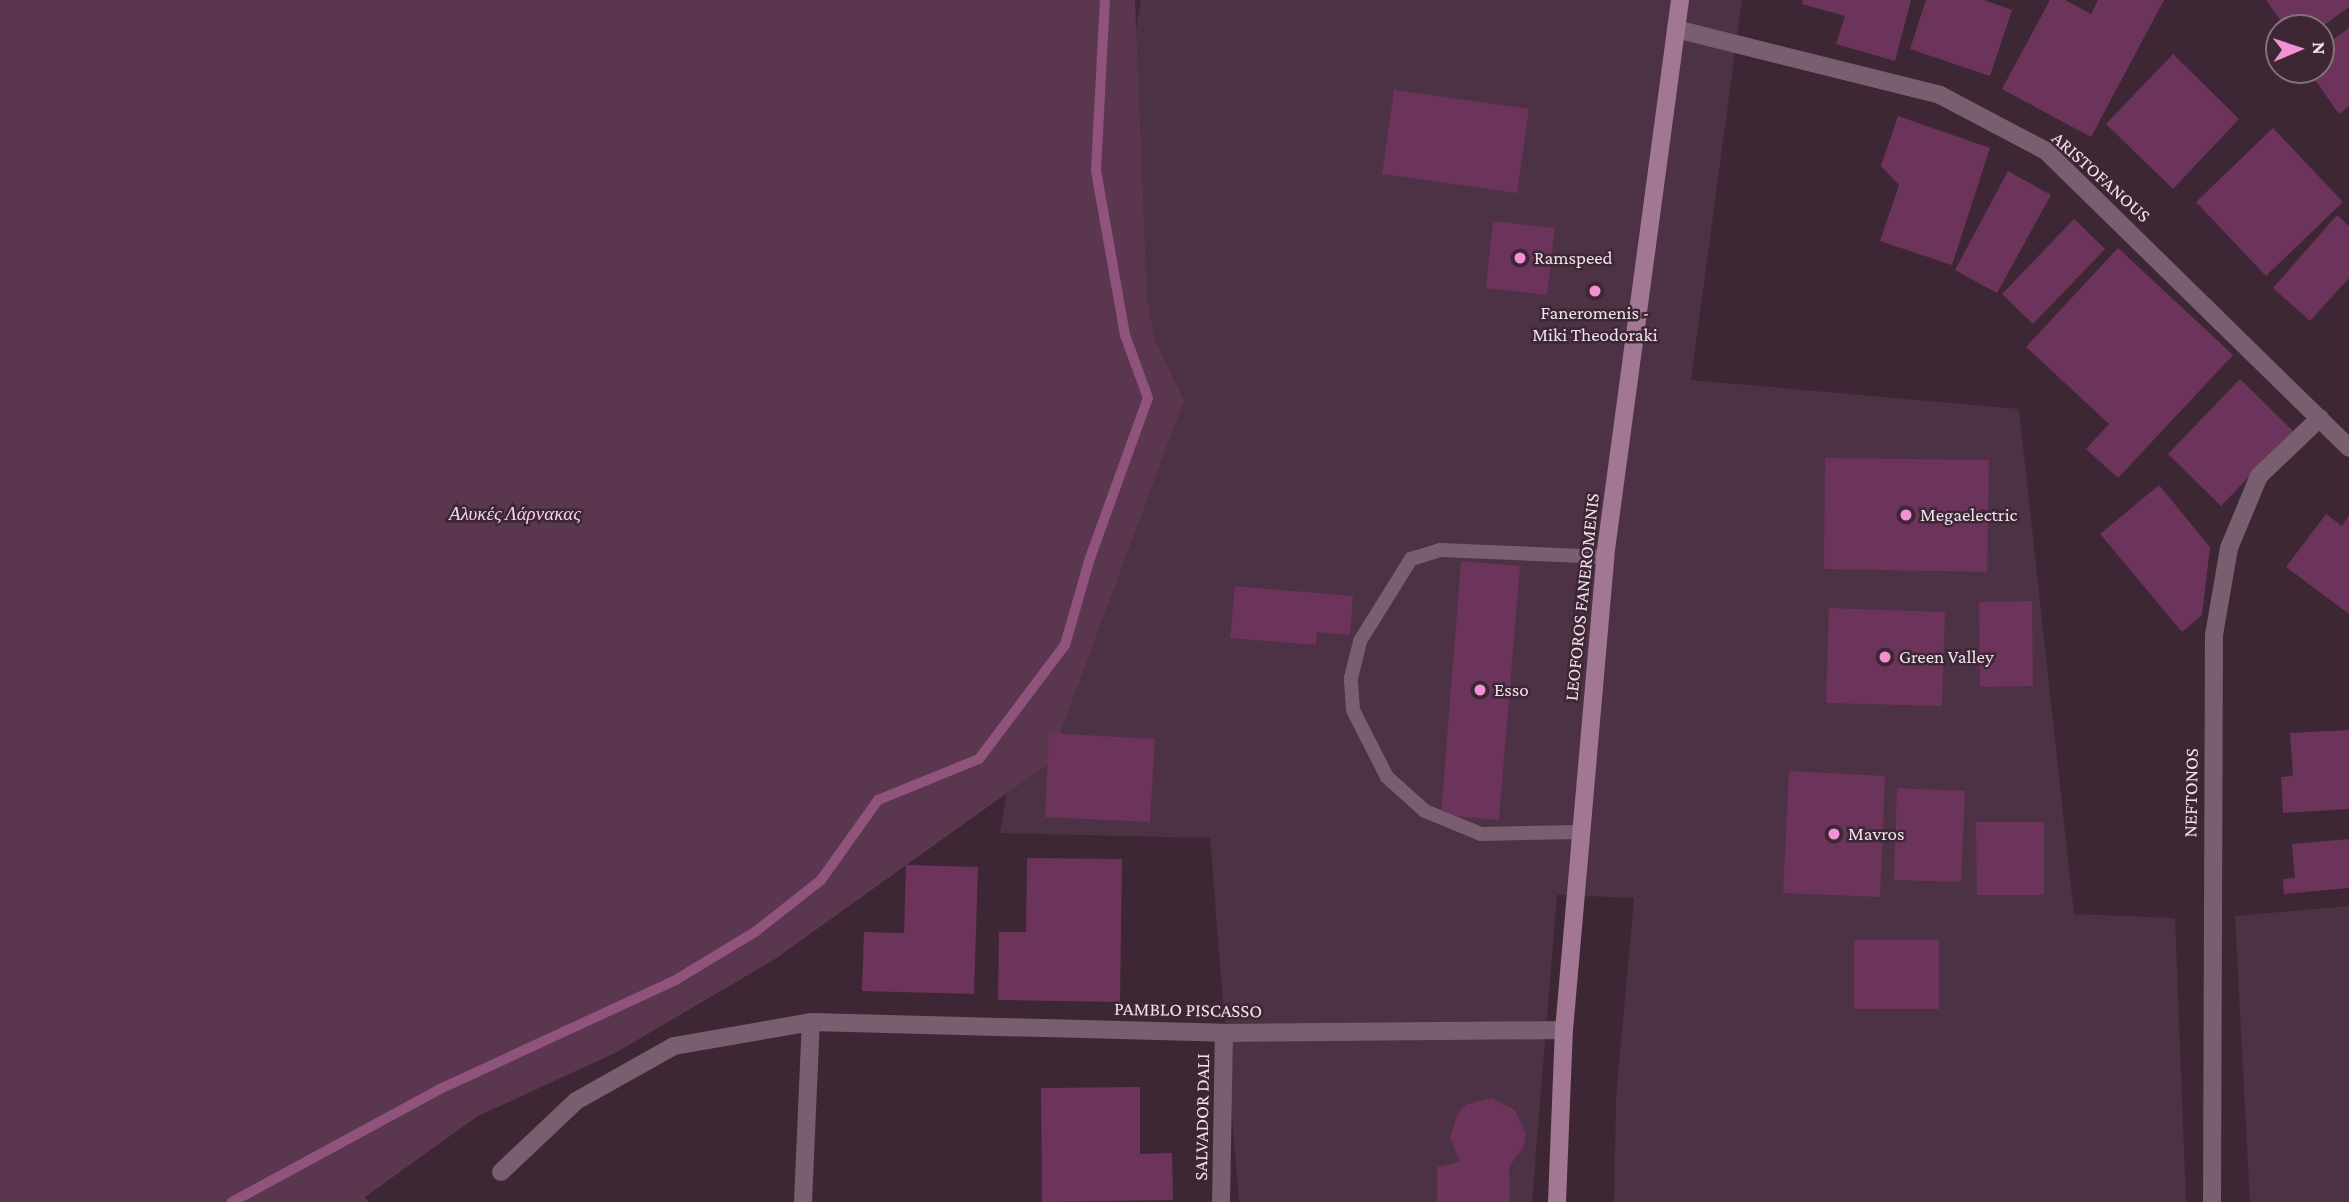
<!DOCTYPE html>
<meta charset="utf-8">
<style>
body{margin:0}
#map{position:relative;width:2349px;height:1202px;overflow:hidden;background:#3d2735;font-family:"Crimson Pro",serif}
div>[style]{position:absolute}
.built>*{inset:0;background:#4d3144}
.green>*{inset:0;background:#5b374f}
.stream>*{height:10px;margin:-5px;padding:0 5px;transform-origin:5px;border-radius:5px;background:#90547c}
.building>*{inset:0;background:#6c345b}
.service>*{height:14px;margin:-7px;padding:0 7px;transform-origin:7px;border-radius:7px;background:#795e6f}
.minor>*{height:18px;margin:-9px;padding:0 9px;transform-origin:9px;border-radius:9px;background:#795e6f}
.secondary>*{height:18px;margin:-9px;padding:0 9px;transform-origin:9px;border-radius:9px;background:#a27793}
.dots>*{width:19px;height:19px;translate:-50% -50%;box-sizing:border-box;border:4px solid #3d2735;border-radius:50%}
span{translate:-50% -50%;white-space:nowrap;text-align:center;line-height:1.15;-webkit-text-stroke:5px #3d2735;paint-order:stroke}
.street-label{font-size:19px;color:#f0e1ea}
.poi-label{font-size:19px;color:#f0e1ea}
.left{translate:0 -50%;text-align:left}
.park-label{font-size:19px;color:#f6d2e9;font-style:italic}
.north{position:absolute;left:2265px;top:14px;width:70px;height:70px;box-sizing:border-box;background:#3d2735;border:2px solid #85717d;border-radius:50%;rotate:88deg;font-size:19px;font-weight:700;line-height:28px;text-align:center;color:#f0e1ea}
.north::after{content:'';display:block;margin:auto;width:24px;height:32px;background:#f491d4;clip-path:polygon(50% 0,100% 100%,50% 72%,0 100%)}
</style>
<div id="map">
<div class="built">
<div style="clip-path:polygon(1141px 0,1742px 0,1691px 380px,2019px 409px,2074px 914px,2175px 918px,2186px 1202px,1614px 1202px,1616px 1099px,1634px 898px,1557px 895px,1532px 1202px,1239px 1202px,1210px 838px,1000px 833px)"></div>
<div style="clip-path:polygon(2349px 906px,2349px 1202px,2250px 1202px,2235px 916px)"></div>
</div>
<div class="green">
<div style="clip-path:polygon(0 0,1135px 0,1147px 299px,1155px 341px,1184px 400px,1049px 763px,775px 959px,617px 1052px,478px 1116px,365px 1197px,368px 1202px,0 1202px)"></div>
</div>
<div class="stream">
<div style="left:232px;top:1202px;width:237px;rotate:-28.5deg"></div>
<div style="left:440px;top:1089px;width:258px;rotate:-24.8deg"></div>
<div style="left:674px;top:981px;width:95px;rotate:-31.2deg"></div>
<div style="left:755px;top:932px;width:84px;rotate:-38.2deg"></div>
<div style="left:821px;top:880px;width:98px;rotate:-54.5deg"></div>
<div style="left:878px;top:800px;width:109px;rotate:-22.1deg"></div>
<div style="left:979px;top:759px;width:143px;rotate:-53deg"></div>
<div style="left:1065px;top:645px;width:91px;rotate:-74deg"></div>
<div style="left:1090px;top:558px;width:170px;rotate:-70.1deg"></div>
<div style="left:1148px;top:398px;width:67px;rotate:-110.1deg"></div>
<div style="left:1125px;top:335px;width:168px;rotate:-100deg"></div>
<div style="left:1096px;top:170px;width:170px;rotate:-87deg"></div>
</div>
<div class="building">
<div style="clip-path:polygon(1803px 0,1911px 0,1895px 61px,1836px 44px,1845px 16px,1802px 4px)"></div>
<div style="clip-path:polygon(1926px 0,1984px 0,2012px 10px,1990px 76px,1910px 49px)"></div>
<div style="clip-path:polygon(2050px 0,2065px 0,2091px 14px,2098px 0,2164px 0,2091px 137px,2002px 89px)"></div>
<div style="clip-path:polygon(2266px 0,2349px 0,2349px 7px,2320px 28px,2286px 28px)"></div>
<div style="clip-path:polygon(2349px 28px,2349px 106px,2339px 114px,2308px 70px,2321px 70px,2321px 48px)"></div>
<div style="clip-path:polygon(2173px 54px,2239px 119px,2173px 189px,2106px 124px)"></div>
<div style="clip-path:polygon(1394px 90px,1529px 109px,1517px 193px,1382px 174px)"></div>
<div style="clip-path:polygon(1898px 116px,1990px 148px,1952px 265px,1880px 241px,1899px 185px,1881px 166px)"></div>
<div style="clip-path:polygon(2273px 128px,2343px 202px,2266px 276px,2196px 202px)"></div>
<div style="clip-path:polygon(2008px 171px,2051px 195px,1997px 293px,1955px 270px)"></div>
<div style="clip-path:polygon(2337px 215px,2349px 226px,2349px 278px,2310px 321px,2273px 288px)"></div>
<div style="clip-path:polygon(2074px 219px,2105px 249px,2033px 324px,2002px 294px)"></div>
<div style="clip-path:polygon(1493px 221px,1555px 228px,1547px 295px,1486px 288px)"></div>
<div style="clip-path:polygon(2118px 248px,2233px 355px,2118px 478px,2086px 449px,2109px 424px,2026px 347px)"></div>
<div style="clip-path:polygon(2240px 379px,2293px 431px,2221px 506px,2168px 454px)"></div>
<div style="clip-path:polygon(1825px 458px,1989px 460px,1987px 572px,1824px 569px)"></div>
<div style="clip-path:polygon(2159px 485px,2210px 547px,2202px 615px,2182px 632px,2100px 534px)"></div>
<div style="clip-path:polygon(2326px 514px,2342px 526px,2349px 515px,2349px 614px,2286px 567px)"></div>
<div style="clip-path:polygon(1461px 561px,1520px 566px,1499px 820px,1441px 815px)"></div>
<div style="clip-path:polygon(1235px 586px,1353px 596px,1350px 635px,1317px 632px,1316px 645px,1230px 638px)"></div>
<div style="clip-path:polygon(2032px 601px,2033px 686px,1980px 687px,1979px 602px)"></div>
<div style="clip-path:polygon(1829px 608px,1945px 612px,1942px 706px,1826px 703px)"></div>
<div style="clip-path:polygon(2349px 730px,2349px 809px,2283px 813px,2281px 777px,2293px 776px,2290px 733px)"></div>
<div style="clip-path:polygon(1049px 733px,1155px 739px,1150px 822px,1045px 817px)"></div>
<div style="clip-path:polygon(1789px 771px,1885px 776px,1880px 897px,1783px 893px)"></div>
<div style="clip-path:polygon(1897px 788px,1965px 791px,1961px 882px,1894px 880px)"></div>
<div style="clip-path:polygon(1976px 822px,2044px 822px,2044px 895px,1977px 895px)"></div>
<div style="clip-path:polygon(2349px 839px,2349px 888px,2284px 894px,2283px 879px,2295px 878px,2292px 844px)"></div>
<div style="clip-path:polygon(1027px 858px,1122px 859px,1120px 1002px,998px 1000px,999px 932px,1026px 932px)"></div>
<div style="clip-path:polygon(906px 865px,978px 867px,974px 994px,862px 991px,864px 932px,904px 933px)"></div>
<div style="clip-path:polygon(1854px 940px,1939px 940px,1939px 1009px,1854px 1009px)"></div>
<div style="clip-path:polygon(1140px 1087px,1140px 1154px,1172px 1153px,1173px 1200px,1042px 1202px,1041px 1088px)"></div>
<div style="clip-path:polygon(1492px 1098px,1515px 1110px,1526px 1134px,1524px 1146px,1509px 1167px,1510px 1202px,1437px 1202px,1437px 1167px,1460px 1162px,1450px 1138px,1458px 1113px,1467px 1104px)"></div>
</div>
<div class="service">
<div style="left:1581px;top:832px;width:100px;rotate:178.9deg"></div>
<div style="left:1481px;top:834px;width:61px;rotate:-157.7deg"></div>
<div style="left:1425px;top:811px;width:51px;rotate:-138.2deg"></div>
<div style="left:1387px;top:777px;width:75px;rotate:-116.9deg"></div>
<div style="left:1353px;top:710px;width:32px;rotate:-94deg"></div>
<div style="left:1351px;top:678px;width:38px;rotate:-76deg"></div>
<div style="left:1360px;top:641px;width:97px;rotate:-58.1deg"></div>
<div style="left:1411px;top:559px;width:30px;rotate:-17deg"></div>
<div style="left:1440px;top:550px;width:165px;rotate:2.4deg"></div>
</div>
<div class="minor">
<div style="left:1676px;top:29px;width:272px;rotate:14deg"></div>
<div style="left:1940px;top:95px;width:120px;rotate:27.8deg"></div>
<div style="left:2046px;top:151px;width:424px;rotate:44.4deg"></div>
<div style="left:501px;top:1172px;width:103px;rotate:-43.4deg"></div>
<div style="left:576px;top:1101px;width:112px;rotate:-29.3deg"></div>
<div style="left:674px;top:1046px;width:139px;rotate:-9.9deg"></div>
<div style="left:811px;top:1022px;width:413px;rotate:1.5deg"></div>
<div style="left:1224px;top:1033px;width:340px;rotate:-0.5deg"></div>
<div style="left:803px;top:1202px;width:180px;rotate:-87.5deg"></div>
<div style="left:1221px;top:1202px;width:169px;rotate:-89deg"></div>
<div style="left:2212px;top:1202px;width:567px;rotate:-89.8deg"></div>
<div style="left:2214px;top:635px;width:88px;rotate:-80.2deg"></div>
<div style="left:2229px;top:548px;width:78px;rotate:-67.4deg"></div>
<div style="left:2259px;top:476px;width:84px;rotate:-43.6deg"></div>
</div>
<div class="secondary">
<div style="left:1557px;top:1202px;width:172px;rotate:-87.7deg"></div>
<div style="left:1564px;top:1030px;width:475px;rotate:-85deg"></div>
<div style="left:1605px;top:557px;width:562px;rotate:-82.33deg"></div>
</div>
<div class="dots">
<div style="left:1520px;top:258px;background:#f491d4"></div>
<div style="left:1595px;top:291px;background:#f491d4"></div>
<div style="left:1906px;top:515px;background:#f491d4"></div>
<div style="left:1885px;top:657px;background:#f491d4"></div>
<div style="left:1480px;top:690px;background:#f491d4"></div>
<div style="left:1834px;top:834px;background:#f491d4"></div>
</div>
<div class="street-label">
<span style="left:2101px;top:177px;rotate:42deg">ARISTOFANOUS</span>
<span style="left:1582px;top:597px;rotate:-84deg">LEOFOROS FANEROMENIS</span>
<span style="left:2191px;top:793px;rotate:-89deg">NEFTONOS</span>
<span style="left:1188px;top:1010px;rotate:1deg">PAMBLO PISCASSO</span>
<span style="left:1202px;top:1117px;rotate:-89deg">SALVADOR DALI</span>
</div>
<div class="poi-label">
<span class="left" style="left:1534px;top:258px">Ramspeed</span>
<span style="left:1595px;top:324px">Faneromenis -<br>Miki Theodoraki</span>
<span class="left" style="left:1920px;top:515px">Megaelectric</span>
<span class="left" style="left:1899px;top:657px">Green Valley</span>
<span class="left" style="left:1494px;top:690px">Esso</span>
<span class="left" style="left:1848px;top:834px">Mavros</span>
</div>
<div class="park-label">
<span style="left:515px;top:514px">Αλυκές Λάρνακας</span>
</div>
<div class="north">N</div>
</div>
